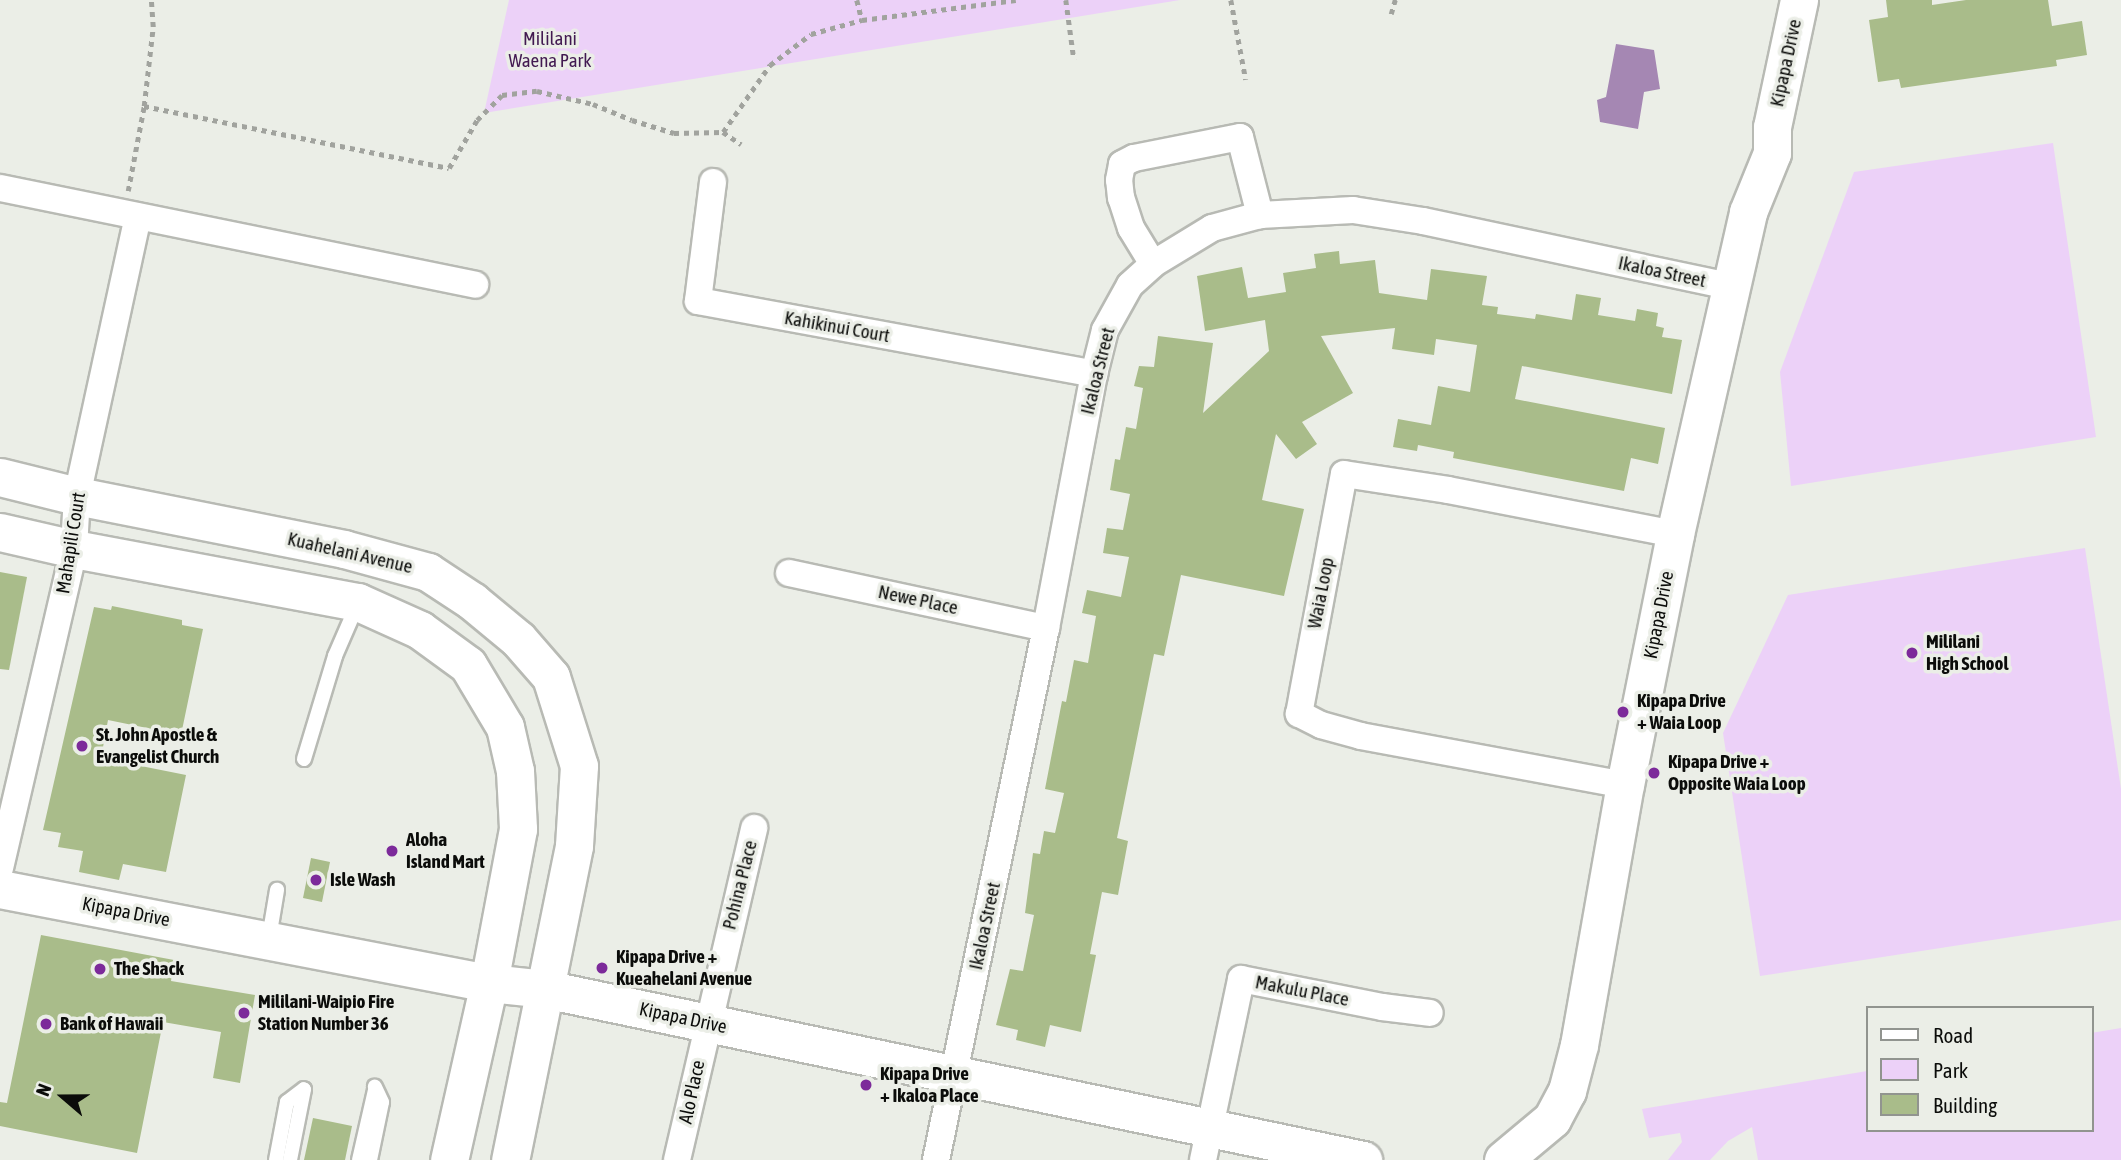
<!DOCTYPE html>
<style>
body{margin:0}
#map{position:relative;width:2121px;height:1160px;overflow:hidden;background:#ebeee7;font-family:"Asap Condensed",sans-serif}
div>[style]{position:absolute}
.green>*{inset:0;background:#ecd1f8}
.water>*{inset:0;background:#a587b3}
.building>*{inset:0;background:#a9bc8a}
.path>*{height:4.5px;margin-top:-2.25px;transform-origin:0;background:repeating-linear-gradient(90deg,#a1a39e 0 5px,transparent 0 10px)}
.roads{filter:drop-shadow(2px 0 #b8bab4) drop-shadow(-2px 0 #b8bab4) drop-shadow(0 2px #b8bab4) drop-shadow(0 -2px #b8bab4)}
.lane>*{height:14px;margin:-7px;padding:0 7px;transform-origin:7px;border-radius:7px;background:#fff}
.street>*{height:26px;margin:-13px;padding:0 13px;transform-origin:13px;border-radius:13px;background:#fff}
.secondary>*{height:37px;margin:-18.5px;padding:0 18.5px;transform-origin:18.5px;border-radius:18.5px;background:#fff}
.dots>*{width:19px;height:19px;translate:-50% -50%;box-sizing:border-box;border:4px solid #ebeee7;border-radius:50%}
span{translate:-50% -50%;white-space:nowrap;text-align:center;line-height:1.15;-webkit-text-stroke:7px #ebeee7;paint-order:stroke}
.park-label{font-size:19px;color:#421a51}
.street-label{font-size:19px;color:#0b0c0a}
.poi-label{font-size:19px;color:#0b0c0a;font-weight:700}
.left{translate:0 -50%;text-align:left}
.legend{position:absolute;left:1866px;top:1006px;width:228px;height:126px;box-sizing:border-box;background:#ebeee7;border:2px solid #91948f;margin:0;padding:9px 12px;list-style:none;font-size:21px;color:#0b0c0a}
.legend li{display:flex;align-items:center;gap:14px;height:35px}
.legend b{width:35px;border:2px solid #91948f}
.north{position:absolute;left:28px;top:1062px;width:70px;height:70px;-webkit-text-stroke:5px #ebeee7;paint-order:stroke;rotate:290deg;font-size:19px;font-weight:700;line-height:28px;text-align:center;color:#0b0c0a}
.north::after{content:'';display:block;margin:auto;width:24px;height:32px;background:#0b0c0a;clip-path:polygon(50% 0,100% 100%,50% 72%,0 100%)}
</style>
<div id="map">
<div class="green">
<div style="clip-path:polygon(509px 0,1180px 0,484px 113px)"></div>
<div style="clip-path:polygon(2053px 143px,2096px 437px,1791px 486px,1780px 372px,1854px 172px)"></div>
<div style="clip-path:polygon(2085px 548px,2121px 789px,2121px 920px,1760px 976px,1723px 733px,1788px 595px)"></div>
<div style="clip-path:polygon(2121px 1028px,2121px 1160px,1758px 1160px,1752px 1127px,1728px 1141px,1710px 1160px,1668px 1160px,1682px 1142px,1680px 1133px,1649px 1138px,1642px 1109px,1867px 1071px,1867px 1130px,2091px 1130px,2091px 1033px)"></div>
</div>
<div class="water">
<div style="clip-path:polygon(1616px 44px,1654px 50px,1660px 89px,1644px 92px,1638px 129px,1600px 122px,1597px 100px,1606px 97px)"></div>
</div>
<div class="building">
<div style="clip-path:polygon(1886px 0,1932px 0,1932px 5px,1966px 0,2048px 0,2052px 26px,2082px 21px,2087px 55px,2056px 60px,2057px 66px,1901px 88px,1899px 79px,1878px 82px,1869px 20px,1888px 17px)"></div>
<div style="clip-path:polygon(1339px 251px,1340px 264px,1375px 260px,1379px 293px,1427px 300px,1431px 269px,1487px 276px,1482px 305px,1498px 307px,1497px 314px,1535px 319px,1536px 314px,1572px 320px,1576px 294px,1601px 298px,1598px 315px,1635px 321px,1637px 309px,1658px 313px,1656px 326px,1664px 328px,1662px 337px,1682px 340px,1672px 394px,1522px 366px,1515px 399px,1665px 428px,1658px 464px,1631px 458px,1624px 491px,1453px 458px,1454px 452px,1418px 445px,1417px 451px,1393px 447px,1398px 419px,1431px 425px,1438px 386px,1470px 392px,1477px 345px,1436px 339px,1434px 355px,1392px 349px,1395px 328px,1321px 336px,1353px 393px,1302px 422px,1317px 444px,1296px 459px,1276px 434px,1262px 500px,1304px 509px,1284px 596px,1181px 575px,1164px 656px,1154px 654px,1117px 838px,1128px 841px,1118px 895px,1102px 892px,1090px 954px,1096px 955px,1081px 1032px,1050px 1025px,1045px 1047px,1016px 1040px,1018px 1030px,996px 1025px,1010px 969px,1023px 971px,1034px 915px,1025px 913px,1033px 853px,1040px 854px,1044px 831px,1055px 833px,1064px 793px,1045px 789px,1062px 701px,1066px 702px,1074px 660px,1088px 663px,1096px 616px,1082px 613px,1087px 590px,1121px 597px,1129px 557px,1103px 553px,1107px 528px,1123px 530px,1130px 494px,1110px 490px,1115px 459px,1120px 460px,1126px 427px,1136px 429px,1143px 388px,1134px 386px,1139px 366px,1154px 367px,1158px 336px,1213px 343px,1203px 413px,1269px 351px,1265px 320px,1205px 331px,1197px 276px,1242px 267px,1248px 298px,1286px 292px,1283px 273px,1316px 268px,1314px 254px)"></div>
<div style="clip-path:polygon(0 572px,27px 577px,9px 670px,0 669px)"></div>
<div style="clip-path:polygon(112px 606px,182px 620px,182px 625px,203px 629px,181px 735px,108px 720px,101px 758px,186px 775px,166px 872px,123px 864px,119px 880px,79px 872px,83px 851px,58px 847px,61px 833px,43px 830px,94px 607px,111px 610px)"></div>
<div style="clip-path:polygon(311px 858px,330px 862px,322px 902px,303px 898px)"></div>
<div style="clip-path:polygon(41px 935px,174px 960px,171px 981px,255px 995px,240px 1083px,213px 1078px,221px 1032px,163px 1022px,137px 1153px,0 1126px,0 1102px,7px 1103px)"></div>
<div style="clip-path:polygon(313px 1118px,352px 1126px,345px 1160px,304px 1160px)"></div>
</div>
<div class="path">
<div style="left:857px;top:0;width:21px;rotate:76deg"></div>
<div style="left:1066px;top:0;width:60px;rotate:82.3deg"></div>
<div style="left:1231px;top:0;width:81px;rotate:79.4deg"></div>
<div style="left:1391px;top:14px;width:15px;rotate:-74deg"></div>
<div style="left:144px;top:106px;width:311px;rotate:11.5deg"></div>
<div style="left:449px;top:168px;width:56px;rotate:-59.7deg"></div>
<div style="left:477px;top:120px;width:35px;rotate:-45deg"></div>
<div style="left:502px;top:95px;width:35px;rotate:-7deg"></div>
<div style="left:537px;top:91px;width:57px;rotate:13.1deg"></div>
<div style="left:593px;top:104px;width:42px;rotate:22.3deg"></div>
<div style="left:632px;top:120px;width:44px;rotate:17.2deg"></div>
<div style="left:674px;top:133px;width:49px;rotate:-1.2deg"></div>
<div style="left:723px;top:132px;width:82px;rotate:-55deg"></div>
<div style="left:770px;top:65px;width:51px;rotate:-37.1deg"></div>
<div style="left:811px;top:34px;width:53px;rotate:-15.4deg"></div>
<div style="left:862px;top:20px;width:155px;rotate:-7.4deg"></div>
<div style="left:723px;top:132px;width:22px;rotate:34deg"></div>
<div style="left:128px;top:191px;width:86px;rotate:-79.3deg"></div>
<div style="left:144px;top:106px;width:80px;rotate:-83.5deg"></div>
<div style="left:153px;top:27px;width:27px;rotate:-94deg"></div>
</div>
<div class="roads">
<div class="lane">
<div style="left:304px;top:759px;width:108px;rotate:-73.2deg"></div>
<div style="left:335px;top:656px;width:58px;rotate:-66.5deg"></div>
<div style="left:269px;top:938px;width:49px;rotate:-80.5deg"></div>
<div style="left:276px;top:1160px;width:59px;rotate:-79.3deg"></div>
<div style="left:287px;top:1102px;width:21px;rotate:-37deg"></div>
<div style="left:290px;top:1160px;width:72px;rotate:-78.8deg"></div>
<div style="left:359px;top:1160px;width:72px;rotate:-77.1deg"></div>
<div style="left:370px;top:1160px;width:59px;rotate:-78.3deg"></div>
<div style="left:382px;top:1102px;width:17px;rotate:-115deg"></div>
</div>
<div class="street">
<div style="left:713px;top:182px;width:120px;rotate:97.2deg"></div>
<div style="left:698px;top:301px;width:403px;rotate:10.4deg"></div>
<div style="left:0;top:188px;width:485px;rotate:11.5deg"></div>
<div style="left:1153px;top:264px;width:42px;rotate:-121.4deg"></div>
<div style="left:1131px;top:228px;width:32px;rotate:-108deg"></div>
<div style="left:1121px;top:198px;width:18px;rotate:-96deg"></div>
<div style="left:1119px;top:180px;width:16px;rotate:-79deg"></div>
<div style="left:1122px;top:164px;width:13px;rotate:-27deg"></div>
<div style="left:1134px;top:158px;width:108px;rotate:-11.2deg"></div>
<div style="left:1240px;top:137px;width:81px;rotate:75.6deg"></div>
<div style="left:789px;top:573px;width:263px;rotate:12.1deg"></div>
<div style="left:1625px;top:785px;width:269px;rotate:-169.5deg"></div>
<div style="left:1361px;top:736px;width:41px;rotate:-164.6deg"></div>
<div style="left:1321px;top:725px;width:25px;rotate:-153deg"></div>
<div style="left:1299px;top:714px;width:244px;rotate:-79.4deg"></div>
<div style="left:1344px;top:474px;width:105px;rotate:8.7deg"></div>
<div style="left:1448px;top:490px;width:231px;rotate:11deg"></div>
<div style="left:0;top:868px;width:327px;rotate:-76.9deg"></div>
<div style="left:74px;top:549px;width:53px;rotate:-86.8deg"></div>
<div style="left:77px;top:496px;width:286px;rotate:-77.7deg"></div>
<div style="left:677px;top:1160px;width:341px;rotate:-76.9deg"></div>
<div style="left:936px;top:1160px;width:543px;rotate:-78.32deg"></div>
<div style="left:1046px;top:628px;width:258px;rotate:-79.3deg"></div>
<div style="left:1094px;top:374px;width:45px;rotate:-76deg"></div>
<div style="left:1105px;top:330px;width:51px;rotate:-60.9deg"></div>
<div style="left:1130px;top:285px;width:31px;rotate:-42deg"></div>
<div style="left:1153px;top:264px;width:69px;rotate:-31.4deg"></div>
<div style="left:1212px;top:228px;width:50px;rotate:-15.2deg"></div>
<div style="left:1260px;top:215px;width:93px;rotate:-3.1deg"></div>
<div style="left:1353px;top:210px;width:71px;rotate:8.9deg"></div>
<div style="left:1423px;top:221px;width:314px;rotate:12deg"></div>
<div style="left:1203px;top:1160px;width:185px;rotate:-78.1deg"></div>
<div style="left:1241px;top:979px;width:144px;rotate:11.2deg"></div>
<div style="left:1382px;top:1007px;width:48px;rotate:7.1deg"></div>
</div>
<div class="secondary">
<div style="left:0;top:477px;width:79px;rotate:13.9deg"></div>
<div style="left:77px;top:496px;width:272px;rotate:11.2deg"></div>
<div style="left:344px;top:549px;width:87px;rotate:15.3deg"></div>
<div style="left:428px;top:572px;width:53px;rotate:33.4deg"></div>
<div style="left:472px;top:601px;width:60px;rotate:39.6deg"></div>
<div style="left:518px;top:639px;width:50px;rotate:49deg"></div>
<div style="left:551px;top:677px;width:93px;rotate:72.5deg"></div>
<div style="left:579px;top:766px;width:80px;rotate:93.6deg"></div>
<div style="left:574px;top:846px;width:320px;rotate:101.5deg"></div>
<div style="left:0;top:532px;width:76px;rotate:12.9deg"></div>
<div style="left:74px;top:549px;width:289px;rotate:10.6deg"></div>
<div style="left:358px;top:602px;width:68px;rotate:24.3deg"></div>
<div style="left:420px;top:630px;width:59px;rotate:36.1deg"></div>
<div style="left:468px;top:665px;width:72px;rotate:59.2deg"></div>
<div style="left:505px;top:727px;width:45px;rotate:77.2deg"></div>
<div style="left:515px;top:771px;width:58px;rotate:87deg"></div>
<div style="left:518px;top:829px;width:157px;rotate:100.7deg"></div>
<div style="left:489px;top:983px;width:181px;rotate:102.7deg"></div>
<div style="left:0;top:889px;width:498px;rotate:10.9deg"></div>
<div style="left:489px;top:983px;width:56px;rotate:6.1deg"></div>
<div style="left:545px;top:989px;width:836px;rotate:11.81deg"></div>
<div style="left:1503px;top:1160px;width:64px;rotate:-39.9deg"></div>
<div style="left:1552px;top:1119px;width:32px;rotate:-62deg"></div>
<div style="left:1567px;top:1091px;width:48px;rotate:-75.4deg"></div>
<div style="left:1579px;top:1045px;width:264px;rotate:-80deg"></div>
<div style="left:1625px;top:785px;width:256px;rotate:-78.7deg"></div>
<div style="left:1675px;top:534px;width:330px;rotate:-77.2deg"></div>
<div style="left:1748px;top:212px;width:64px;rotate:-67.9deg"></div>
<div style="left:1772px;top:153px;width:26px;rotate:-90deg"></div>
<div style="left:1772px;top:127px;width:130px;rotate:-78deg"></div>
</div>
</div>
<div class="dots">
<div style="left:1912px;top:653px;background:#7c2a9a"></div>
<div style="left:1623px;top:712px;background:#7c2a9a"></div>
<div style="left:82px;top:746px;background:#7c2a9a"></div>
<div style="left:1654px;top:773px;background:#7c2a9a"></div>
<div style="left:392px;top:851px;background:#7c2a9a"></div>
<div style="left:316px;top:880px;background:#7c2a9a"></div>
<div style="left:602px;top:968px;background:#7c2a9a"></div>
<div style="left:100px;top:969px;background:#7c2a9a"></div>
<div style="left:244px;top:1013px;background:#7c2a9a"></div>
<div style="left:46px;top:1024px;background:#7c2a9a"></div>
<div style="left:866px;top:1085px;background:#7c2a9a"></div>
</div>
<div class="park-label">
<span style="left:550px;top:50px">Mililani<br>Waena Park</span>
</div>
<div class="street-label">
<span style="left:1786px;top:63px;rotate:-78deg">Kipapa Drive</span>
<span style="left:1662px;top:272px;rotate:12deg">Ikaloa Street</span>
<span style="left:837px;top:327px;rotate:10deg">Kahikinui Court</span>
<span style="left:1098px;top:371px;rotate:-76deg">Ikaloa Street</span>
<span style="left:71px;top:543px;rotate:-81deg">Mahapili Court</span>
<span style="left:350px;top:553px;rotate:13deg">Kuahelani Avenue</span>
<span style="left:1321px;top:593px;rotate:-79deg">Waia Loop</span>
<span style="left:918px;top:600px;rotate:12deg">Newe Place</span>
<span style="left:1659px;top:615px;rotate:-79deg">Kipapa Drive</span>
<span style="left:740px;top:885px;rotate:-76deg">Pohina Place</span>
<span style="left:126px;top:912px;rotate:11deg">Kipapa Drive</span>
<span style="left:985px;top:926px;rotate:-78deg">Ikaloa Street</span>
<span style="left:1302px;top:991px;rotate:11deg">Makulu Place</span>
<span style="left:683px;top:1018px;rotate:12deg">Kipapa Drive</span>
<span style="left:692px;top:1092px;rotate:-78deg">Alo Place</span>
</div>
<div class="poi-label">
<span class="left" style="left:1926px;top:653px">Mililani<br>High School</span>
<span class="left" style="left:1637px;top:712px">Kipapa Drive<br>+ Waia Loop</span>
<span class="left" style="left:96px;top:746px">St. John Apostle &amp;<br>Evangelist Church</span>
<span class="left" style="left:1668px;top:773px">Kipapa Drive +<br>Opposite Waia Loop</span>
<span class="left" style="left:406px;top:851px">Aloha<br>Island Mart</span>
<span class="left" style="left:330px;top:880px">Isle Wash</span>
<span class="left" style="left:616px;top:968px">Kipapa Drive +<br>Kueahelani Avenue</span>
<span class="left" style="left:114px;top:969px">The Shack</span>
<span class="left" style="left:258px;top:1013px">Mililani-Waipio Fire<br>Station Number 36</span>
<span class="left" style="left:60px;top:1024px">Bank of Hawaii</span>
<span class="left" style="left:880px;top:1085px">Kipapa Drive<br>+ Ikaloa Place</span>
</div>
<ul class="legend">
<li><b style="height:9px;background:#fff"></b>Road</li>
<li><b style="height:19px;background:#ecd1f8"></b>Park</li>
<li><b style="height:19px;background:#a9bc8a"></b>Building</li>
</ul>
<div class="north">N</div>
</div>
